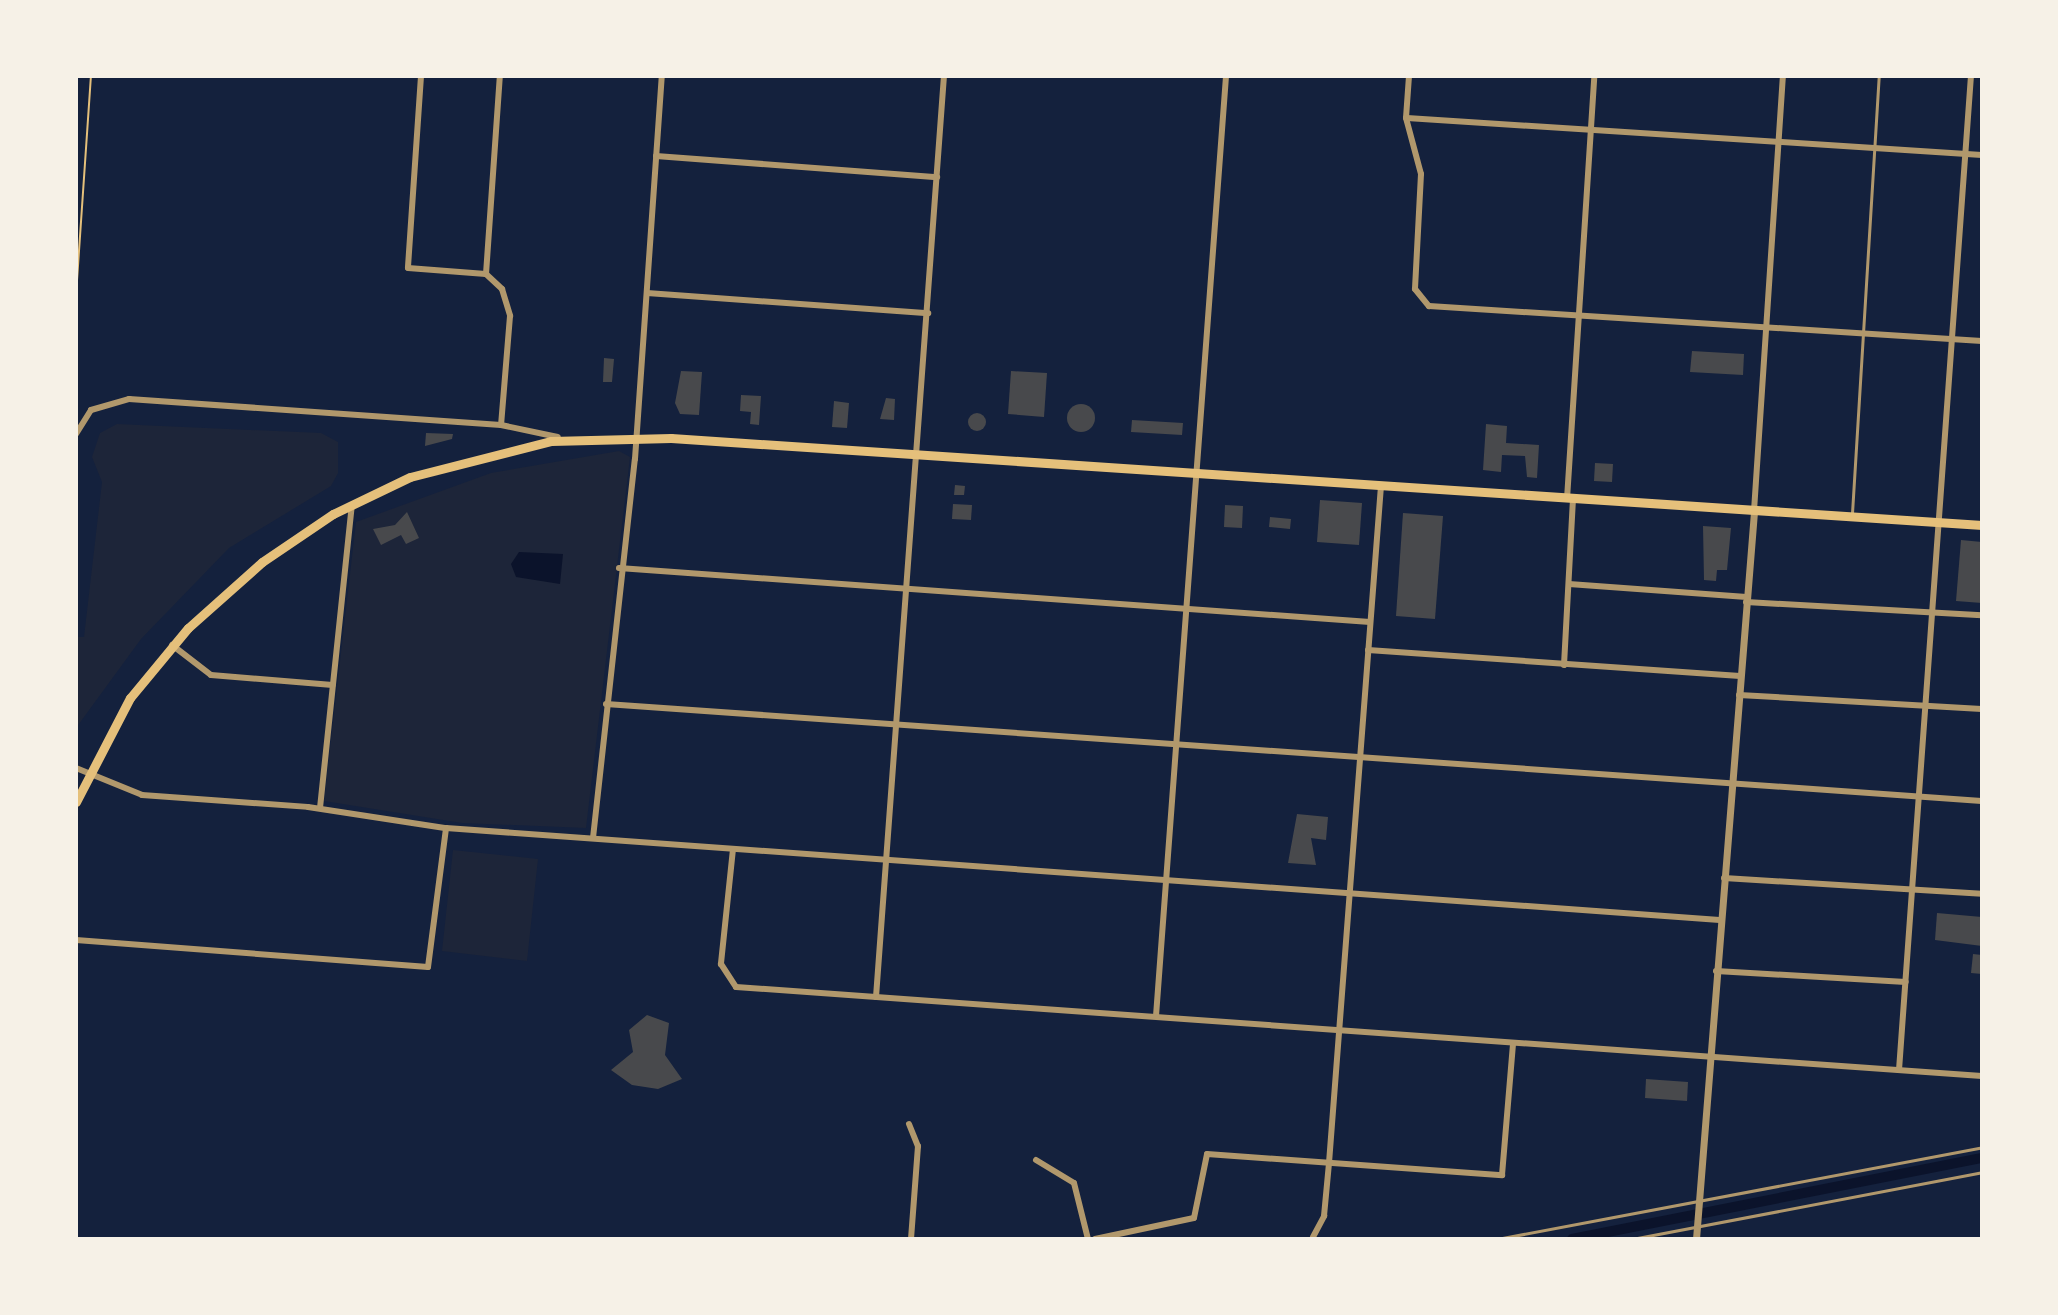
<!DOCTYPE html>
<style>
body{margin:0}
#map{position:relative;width:2058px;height:1315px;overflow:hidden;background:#14213d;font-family:"Titillium Web",sans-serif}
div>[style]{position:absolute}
.green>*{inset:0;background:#1d2539}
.water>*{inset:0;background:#0b132b}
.canal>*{height:10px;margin:-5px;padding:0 5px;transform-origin:5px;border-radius:5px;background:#0b132b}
.building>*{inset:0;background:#48494c}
.round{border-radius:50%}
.path>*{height:2px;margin:-1px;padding:0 1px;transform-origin:1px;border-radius:1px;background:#e5c07b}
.service>*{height:3px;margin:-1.5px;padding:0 1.5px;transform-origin:1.5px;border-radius:1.5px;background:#b1986c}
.minor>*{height:6px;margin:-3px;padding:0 3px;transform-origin:3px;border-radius:3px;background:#b1986c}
.tertiary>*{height:7px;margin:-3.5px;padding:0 3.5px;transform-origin:3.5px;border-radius:3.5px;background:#b1986c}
.primary>*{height:9px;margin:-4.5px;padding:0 4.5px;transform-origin:4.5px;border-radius:4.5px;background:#e5c07b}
span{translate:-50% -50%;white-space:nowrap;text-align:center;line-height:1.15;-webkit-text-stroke:6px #f6f1e7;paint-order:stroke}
.frame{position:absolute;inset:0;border:78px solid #f6f1e7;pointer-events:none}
</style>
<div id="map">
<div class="green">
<div style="clip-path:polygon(117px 424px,321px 433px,338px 442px,338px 473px,331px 486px,229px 548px,141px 639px,76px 728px,76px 637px,84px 637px,102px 482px,92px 457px,100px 433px)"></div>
<div style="clip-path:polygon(619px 451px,630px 457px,586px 828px,462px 823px,324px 801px,356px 522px,491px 473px)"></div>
<div style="clip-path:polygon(453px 850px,538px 859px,527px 961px,442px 951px)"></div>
</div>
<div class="water">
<div style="clip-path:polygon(519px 552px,563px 554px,560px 584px,516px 577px,511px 564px)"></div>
</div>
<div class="canal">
<div style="left:1572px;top:1239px;width:418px;rotate:-11.2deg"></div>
</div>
<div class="building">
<div style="clip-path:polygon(1692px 351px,1744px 354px,1743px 375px,1690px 372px)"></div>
<div style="clip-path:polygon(604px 358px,614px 359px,612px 382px,603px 382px)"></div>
<div style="clip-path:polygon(681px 371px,702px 372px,699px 415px,680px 414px,675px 403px)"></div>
<div style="clip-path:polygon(1011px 371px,1047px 373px,1044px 417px,1008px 414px)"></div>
<div style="clip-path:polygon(741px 395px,761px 396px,759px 425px,750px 424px,751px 412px,740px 411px)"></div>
<div style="clip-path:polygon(886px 398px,895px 399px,894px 420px,880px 419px)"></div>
<div style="clip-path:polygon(834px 401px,849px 403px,847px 428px,832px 427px)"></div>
<div class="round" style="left:1067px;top:404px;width:28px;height:28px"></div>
<div class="round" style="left:968px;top:413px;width:18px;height:18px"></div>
<div style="clip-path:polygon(1132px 420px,1183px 423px,1182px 435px,1131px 432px)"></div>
<div style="clip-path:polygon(1486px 424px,1507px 426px,1506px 443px,1539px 445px,1537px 478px,1527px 477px,1525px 456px,1502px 455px,1501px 472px,1483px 470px)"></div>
<div style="clip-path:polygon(426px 433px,453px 434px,452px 439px,425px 446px)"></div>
<div style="clip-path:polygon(1595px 463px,1613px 464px,1612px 482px,1594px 481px)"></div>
<div style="clip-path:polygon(955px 485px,965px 486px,964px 495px,954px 495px)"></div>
<div style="clip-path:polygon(1320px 500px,1362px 503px,1359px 545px,1317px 542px)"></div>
<div style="clip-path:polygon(953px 504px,972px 505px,971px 520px,952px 519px)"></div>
<div style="clip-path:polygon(1225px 505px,1243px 506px,1242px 528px,1224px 527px)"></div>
<div style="clip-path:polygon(407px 512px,419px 538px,406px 544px,401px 535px,381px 545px,373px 529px,395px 525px)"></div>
<div style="clip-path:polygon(1403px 513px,1443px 516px,1435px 619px,1396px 616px)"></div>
<div style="clip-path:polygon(1270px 517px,1291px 519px,1290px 529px,1269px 527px)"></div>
<div style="clip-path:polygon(1703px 526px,1731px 528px,1727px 570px,1717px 570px,1716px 581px,1704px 580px)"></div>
<div style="clip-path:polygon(1961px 540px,1982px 542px,1982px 603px,1956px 601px)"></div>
<div style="clip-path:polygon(1297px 814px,1328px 817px,1326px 840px,1311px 838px,1316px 865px,1288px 863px)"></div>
<div style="clip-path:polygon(1937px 913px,1982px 917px,1982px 946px,1935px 940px)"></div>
<div style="clip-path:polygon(1973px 954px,1982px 955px,1982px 974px,1971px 973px)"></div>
<div style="clip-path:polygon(647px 1015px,669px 1023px,665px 1055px,682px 1079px,658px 1089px,632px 1085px,611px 1070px,633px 1052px,629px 1030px)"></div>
<div style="clip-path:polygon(1646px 1079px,1688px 1082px,1687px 1101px,1645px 1098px)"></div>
</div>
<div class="path">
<div style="left:76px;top:295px;width:220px;rotate:-86.1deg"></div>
</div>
<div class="service">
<div style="left:1852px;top:513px;width:438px;rotate:-86.5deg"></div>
<div style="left:1497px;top:1239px;width:494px;rotate:-10.7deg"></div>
<div style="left:1632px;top:1239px;width:356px;rotate:-10.8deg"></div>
</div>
<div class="minor">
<div style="left:421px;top:76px;width:192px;rotate:93.9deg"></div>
<div style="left:408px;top:268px;width:78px;rotate:4.4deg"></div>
<div style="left:486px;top:274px;width:22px;rotate:43deg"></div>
<div style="left:502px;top:289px;width:28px;rotate:73deg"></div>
<div style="left:510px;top:316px;width:109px;rotate:94.7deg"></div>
<div style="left:1409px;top:76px;width:42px;rotate:94.1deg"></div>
<div style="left:1406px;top:118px;width:58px;rotate:75deg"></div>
<div style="left:1421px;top:174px;width:115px;rotate:93deg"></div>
<div style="left:1415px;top:289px;width:22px;rotate:51deg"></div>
<div style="left:1429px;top:306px;width:554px;rotate:3.62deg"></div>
<div style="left:1407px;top:118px;width:576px;rotate:3.68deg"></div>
<div style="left:656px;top:156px;width:282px;rotate:4.3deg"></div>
<div style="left:486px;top:274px;width:198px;rotate:-86deg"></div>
<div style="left:647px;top:293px;width:282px;rotate:4.1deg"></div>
<div style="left:76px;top:434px;width:28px;rotate:-58deg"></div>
<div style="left:91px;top:410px;width:40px;rotate:-16deg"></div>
<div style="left:129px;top:399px;width:373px;rotate:4deg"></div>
<div style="left:501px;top:425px;width:58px;rotate:11.9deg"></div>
<div style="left:1567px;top:499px;width:424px;rotate:-86.3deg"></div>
<div style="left:1754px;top:511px;width:436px;rotate:-86.2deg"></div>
<div style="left:619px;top:568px;width:753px;rotate:4.11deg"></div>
<div style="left:1569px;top:584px;width:178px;rotate:4.2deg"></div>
<div style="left:1746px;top:602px;width:236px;rotate:3.2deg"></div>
<div style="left:172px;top:645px;width:49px;rotate:37.6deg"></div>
<div style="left:211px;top:675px;width:122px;rotate:4.7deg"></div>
<div style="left:1368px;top:650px;width:373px;rotate:4deg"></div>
<div style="left:1564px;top:665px;width:166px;rotate:-86.9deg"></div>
<div style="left:1739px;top:695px;width:243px;rotate:3.3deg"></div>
<div style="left:606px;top:704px;width:1379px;rotate:4.03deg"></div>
<div style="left:76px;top:768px;width:71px;rotate:22.2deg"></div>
<div style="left:142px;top:795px;width:166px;rotate:4.1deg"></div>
<div style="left:308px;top:807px;width:140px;rotate:8.7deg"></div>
<div style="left:446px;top:828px;width:1277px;rotate:4.13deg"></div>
<div style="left:320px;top:808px;width:305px;rotate:-84deg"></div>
<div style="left:593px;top:838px;width:381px;rotate:-83.7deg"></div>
<div style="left:635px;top:459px;width:384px;rotate:-86deg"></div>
<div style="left:733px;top:849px;width:116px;rotate:96deg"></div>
<div style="left:721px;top:964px;width:27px;rotate:57deg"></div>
<div style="left:736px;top:987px;width:1249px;rotate:4.09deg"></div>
<div style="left:1724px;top:878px;width:258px;rotate:3.5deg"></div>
<div style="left:76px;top:940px;width:353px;rotate:4.4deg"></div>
<div style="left:428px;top:967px;width:140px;rotate:-82.6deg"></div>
<div style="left:1716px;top:971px;width:190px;rotate:3.3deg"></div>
<div style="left:876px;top:997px;width:924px;rotate:-85.78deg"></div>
<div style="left:1156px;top:1016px;width:943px;rotate:-85.74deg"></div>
<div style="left:1899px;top:1070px;width:997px;rotate:-85.86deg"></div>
<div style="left:909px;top:1124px;width:24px;rotate:68deg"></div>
<div style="left:918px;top:1146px;width:93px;rotate:94.3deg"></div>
<div style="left:1036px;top:1160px;width:44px;rotate:31.2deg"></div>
<div style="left:1074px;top:1183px;width:58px;rotate:76deg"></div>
<div style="left:1313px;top:1237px;width:24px;rotate:-62deg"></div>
<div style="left:1324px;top:1216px;width:53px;rotate:-84.6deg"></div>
<div style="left:1329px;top:1163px;width:679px;rotate:-85.61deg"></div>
<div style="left:1095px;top:1239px;width:101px;rotate:-12deg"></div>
<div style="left:1194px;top:1218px;width:65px;rotate:-78.5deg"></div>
<div style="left:1207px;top:1154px;width:296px;rotate:4.1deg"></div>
<div style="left:1502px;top:1175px;width:132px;rotate:-85.2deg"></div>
</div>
<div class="tertiary">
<div style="left:1696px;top:1239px;width:730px;rotate:-85.44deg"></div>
</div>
<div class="primary">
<div style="left:76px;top:802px;width:117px;rotate:-62.6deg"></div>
<div style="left:130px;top:698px;width:91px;rotate:-50.4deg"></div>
<div style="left:188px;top:628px;width:99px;rotate:-41.7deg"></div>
<div style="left:262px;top:562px;width:86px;rotate:-34.1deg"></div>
<div style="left:333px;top:514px;width:85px;rotate:-25.7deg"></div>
<div style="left:410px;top:477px;width:146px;rotate:-14.3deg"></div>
<div style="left:551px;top:441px;width:120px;rotate:-1.4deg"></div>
<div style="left:671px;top:438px;width:1314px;rotate:3.8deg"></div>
</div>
<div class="frame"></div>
</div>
